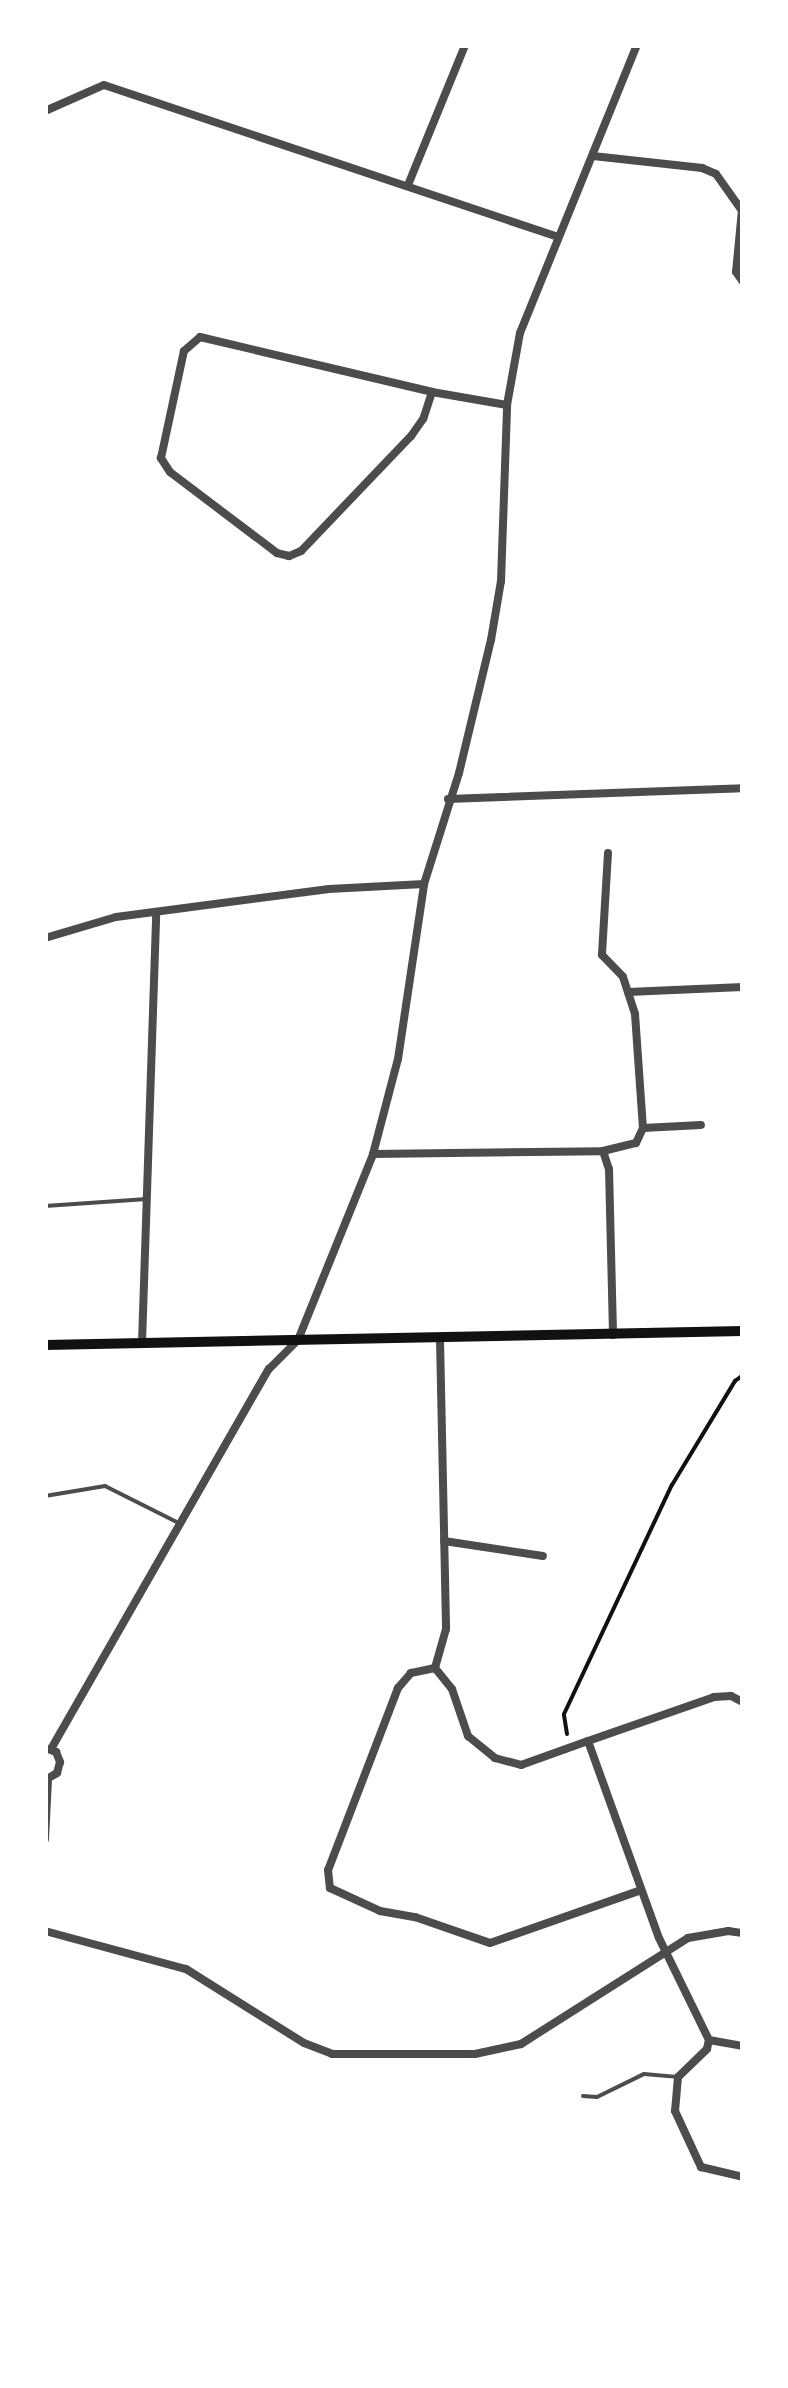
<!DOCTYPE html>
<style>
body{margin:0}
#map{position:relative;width:788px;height:2388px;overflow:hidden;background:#fff;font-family:"Exo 2",sans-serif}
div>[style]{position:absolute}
.path>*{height:4px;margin:-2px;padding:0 2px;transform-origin:2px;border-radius:2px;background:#111}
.service>*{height:4px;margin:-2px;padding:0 2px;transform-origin:2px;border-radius:2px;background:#4c4c4c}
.minor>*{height:8px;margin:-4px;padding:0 4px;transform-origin:4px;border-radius:4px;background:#4c4c4c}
.secondary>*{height:10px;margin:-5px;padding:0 5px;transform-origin:5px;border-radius:5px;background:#111}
span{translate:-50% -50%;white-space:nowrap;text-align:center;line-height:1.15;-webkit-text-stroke:10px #fff;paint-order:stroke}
.frame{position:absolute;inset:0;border:48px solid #fff;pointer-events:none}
</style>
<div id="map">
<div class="path">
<div style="left:567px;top:1734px;width:20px;rotate:-99deg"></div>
<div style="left:564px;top:1714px;width:253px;rotate:-64.8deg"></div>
<div style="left:672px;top:1485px;width:122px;rotate:-58.8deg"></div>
<div style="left:735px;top:1381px;width:9px;rotate:-36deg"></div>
</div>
<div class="service">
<div style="left:45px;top:1206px;width:102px;rotate:-3.9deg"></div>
<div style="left:45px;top:1496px;width:61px;rotate:-9.5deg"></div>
<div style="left:105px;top:1486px;width:83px;rotate:26.6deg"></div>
<div style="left:583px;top:2096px;width:14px;rotate:4deg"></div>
<div style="left:597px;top:2097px;width:52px;rotate:-26.1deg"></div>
<div style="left:644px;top:2074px;width:33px;rotate:5deg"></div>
</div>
<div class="minor">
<div style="left:45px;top:111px;width:64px;rotate:-23.8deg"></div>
<div style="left:104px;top:85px;width:479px;rotate:18.5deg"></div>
<div style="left:593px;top:156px;width:110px;rotate:6.3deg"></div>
<div style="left:702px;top:168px;width:15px;rotate:23deg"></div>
<div style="left:716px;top:174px;width:47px;rotate:54.6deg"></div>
<div style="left:408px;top:185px;width:151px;rotate:-67.8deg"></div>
<div style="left:742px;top:210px;width:62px;rotate:95.5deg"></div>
<div style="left:736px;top:272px;width:12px;rotate:55deg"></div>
<div style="left:432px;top:392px;width:28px;rotate:108deg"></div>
<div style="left:423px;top:419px;width:21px;rotate:125deg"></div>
<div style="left:411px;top:436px;width:159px;rotate:133.7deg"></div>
<div style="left:301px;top:551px;width:13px;rotate:157deg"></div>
<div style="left:289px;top:556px;width:12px;rotate:-166deg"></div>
<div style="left:277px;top:553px;width:134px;rotate:-142.9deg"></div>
<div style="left:170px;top:472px;width:17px;rotate:-123deg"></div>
<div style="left:161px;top:458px;width:109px;rotate:-77.9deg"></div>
<div style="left:184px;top:351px;width:21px;rotate:-41deg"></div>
<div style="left:200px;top:337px;width:238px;rotate:13.3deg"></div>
<div style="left:432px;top:392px;width:76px;rotate:9.8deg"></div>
<div style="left:448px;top:799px;width:295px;rotate:-2.1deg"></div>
<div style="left:608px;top:853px;width:102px;rotate:93.4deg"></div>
<div style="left:602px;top:955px;width:30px;rotate:46deg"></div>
<div style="left:623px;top:977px;width:39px;rotate:72deg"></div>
<div style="left:635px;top:1014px;width:114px;rotate:86deg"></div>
<div style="left:643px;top:1128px;width:58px;rotate:-3deg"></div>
<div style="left:45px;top:938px;width:74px;rotate:-16.5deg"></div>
<div style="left:116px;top:917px;width:215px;rotate:-7.5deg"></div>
<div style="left:329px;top:889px;width:95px;rotate:-3deg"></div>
<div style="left:628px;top:992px;width:115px;rotate:-2.5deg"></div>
<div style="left:603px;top:1151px;width:34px;rotate:-14deg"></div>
<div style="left:636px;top:1143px;width:17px;rotate:-65deg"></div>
<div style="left:373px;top:1154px;width:230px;rotate:-0.7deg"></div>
<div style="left:603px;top:1151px;width:19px;rotate:72deg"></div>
<div style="left:609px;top:1169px;width:166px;rotate:88.6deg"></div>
<div style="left:440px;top:1339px;width:290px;rotate:88.8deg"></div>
<div style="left:446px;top:1629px;width:41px;rotate:105.8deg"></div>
<div style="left:435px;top:1668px;width:27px;rotate:51deg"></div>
<div style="left:452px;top:1689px;width:50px;rotate:71.2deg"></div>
<div style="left:468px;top:1736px;width:35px;rotate:39deg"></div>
<div style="left:495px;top:1758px;width:27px;rotate:15deg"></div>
<div style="left:521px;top:1765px;width:71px;rotate:-19.7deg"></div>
<div style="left:588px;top:1741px;width:209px;rotate:70.2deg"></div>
<div style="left:659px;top:1938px;width:114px;rotate:63.9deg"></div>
<div style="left:709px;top:2040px;width:9px;rotate:103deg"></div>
<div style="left:707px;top:2049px;width:40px;rotate:136deg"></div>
<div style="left:678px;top:2077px;width:34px;rotate:95deg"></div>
<div style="left:675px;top:2111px;width:62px;rotate:65.1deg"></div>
<div style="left:701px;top:2167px;width:43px;rotate:13.4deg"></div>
<div style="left:142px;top:1343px;width:430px;rotate:-88.1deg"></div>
<div style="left:444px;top:1541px;width:100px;rotate:8.6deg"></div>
<div style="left:435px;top:1668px;width:25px;rotate:168deg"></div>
<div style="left:411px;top:1673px;width:20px;rotate:131deg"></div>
<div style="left:398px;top:1688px;width:195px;rotate:111deg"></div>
<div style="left:328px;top:1870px;width:18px;rotate:84deg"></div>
<div style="left:330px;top:1888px;width:55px;rotate:24.7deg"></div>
<div style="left:380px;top:1911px;width:36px;rotate:10deg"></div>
<div style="left:415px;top:1917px;width:79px;rotate:19.1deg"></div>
<div style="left:490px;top:1943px;width:160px;rotate:-19.3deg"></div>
<div style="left:588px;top:1741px;width:133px;rotate:-19.2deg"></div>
<div style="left:714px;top:1697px;width:17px;rotate:-3deg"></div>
<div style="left:731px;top:1696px;width:13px;rotate:27deg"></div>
<div style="left:45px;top:1748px;width:12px;rotate:20deg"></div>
<div style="left:56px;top:1752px;width:11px;rotate:68deg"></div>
<div style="left:60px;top:1762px;width:11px;rotate:105deg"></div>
<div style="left:57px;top:1773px;width:12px;rotate:149deg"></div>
<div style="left:51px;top:1749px;width:438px;rotate:-60.2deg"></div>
<div style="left:269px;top:1369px;width:41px;rotate:-45deg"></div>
<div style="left:298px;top:1340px;width:201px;rotate:-68deg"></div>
<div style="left:373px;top:1154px;width:98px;rotate:-75.3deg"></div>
<div style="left:398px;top:1059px;width:177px;rotate:-81.5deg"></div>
<div style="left:424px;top:884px;width:116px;rotate:-72.5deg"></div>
<div style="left:459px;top:773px;width:137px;rotate:-76.5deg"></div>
<div style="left:491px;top:640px;width:60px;rotate:-80.4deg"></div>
<div style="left:501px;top:581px;width:176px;rotate:-88deg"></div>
<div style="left:507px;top:405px;width:73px;rotate:-79.8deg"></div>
<div style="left:520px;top:333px;width:311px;rotate:-67.9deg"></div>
<div style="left:45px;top:1839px;width:60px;rotate:-87.1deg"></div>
<div style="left:45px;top:1931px;width:146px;rotate:15.1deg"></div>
<div style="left:186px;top:1969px;width:139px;rotate:32.1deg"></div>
<div style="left:304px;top:2043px;width:30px;rotate:21deg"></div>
<div style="left:332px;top:2054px;width:143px"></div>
<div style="left:475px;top:2054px;width:47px;rotate:-12.3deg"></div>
<div style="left:521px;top:2044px;width:198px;rotate:-32.4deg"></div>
<div style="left:688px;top:1938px;width:41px;rotate:-9.9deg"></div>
<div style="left:728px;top:1931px;width:15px;rotate:8deg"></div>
<div style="left:709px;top:2040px;width:35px;rotate:10deg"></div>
</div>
<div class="secondary">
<div style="left:45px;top:1345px;width:698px;rotate:-1.15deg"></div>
</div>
<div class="frame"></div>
</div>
